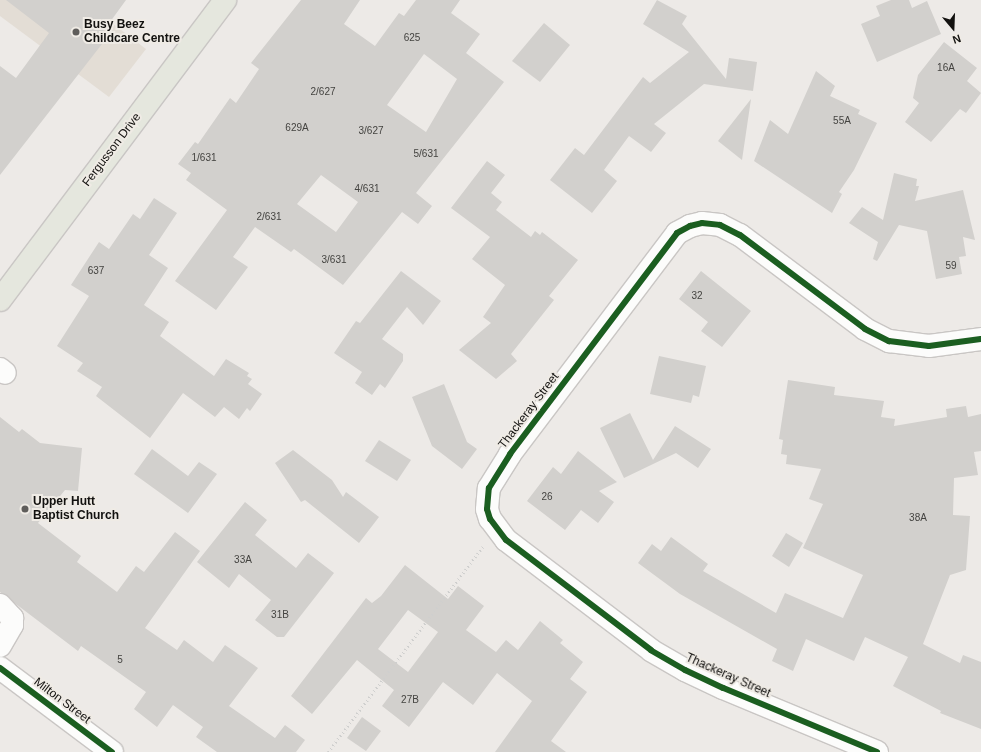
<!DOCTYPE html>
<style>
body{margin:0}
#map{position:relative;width:981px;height:752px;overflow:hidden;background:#edeae7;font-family:Helvetica,sans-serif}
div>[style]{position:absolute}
.built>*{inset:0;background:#e3ddd5}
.building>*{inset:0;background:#d2d0cd}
.path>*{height:2.5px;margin-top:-1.25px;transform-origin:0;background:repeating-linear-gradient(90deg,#cfcfce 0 1px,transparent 0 4px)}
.roads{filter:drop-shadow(1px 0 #c9c6c4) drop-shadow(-1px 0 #c9c6c4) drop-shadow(0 1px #c9c6c4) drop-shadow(0 -1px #c9c6c4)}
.minor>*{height:22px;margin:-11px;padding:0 11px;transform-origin:11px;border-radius:11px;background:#fcfcfb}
.major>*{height:22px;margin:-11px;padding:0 11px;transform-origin:11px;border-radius:11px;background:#e5e7de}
.cycleway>*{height:6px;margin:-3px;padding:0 3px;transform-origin:3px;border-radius:3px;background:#1b5e20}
.dots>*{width:11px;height:11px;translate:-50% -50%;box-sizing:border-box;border:2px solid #efebe5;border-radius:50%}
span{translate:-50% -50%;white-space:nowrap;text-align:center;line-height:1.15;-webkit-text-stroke:4px #efebe5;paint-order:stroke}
.number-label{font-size:10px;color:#444340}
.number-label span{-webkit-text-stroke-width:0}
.poi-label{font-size:12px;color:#12110f;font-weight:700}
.left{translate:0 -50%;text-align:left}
.street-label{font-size:12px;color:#12110f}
.north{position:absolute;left:933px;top:8px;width:40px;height:40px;-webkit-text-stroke:3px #efebe5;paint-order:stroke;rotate:161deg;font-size:11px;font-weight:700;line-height:16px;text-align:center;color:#12110f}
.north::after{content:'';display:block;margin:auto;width:14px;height:18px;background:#12110f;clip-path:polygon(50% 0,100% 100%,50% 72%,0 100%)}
</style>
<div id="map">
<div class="built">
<div style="clip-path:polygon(0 0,82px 0,146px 49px,109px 97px,0 16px)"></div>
</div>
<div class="building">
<div style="clip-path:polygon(6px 0,126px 0,97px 40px,102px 44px,0 175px,0 66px,16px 78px,49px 33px)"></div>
<div style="clip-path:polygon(evenodd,301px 0,360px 0,344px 24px,375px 46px,399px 13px,404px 16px,416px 0,460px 0,451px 13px,480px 34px,466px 53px,504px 82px,416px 193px,432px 206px,418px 224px,402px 212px,343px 285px,294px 249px,291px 252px,255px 227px,233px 257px,248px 267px,216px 310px,175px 281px,227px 210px,186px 180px,191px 173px,178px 164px,195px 142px,198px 144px,230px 98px,236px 103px,259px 69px,251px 63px,301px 0,424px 54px,457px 79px,426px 132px,387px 105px,424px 54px,301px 0,321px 175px,358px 202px,336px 232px,297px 204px,321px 175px)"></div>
<div style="clip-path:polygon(657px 0,687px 16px,682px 24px,726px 79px,729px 58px,757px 62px,753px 91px,704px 84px,654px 124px,666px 133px,651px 152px,629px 136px,604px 170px,617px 181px,592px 213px,550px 180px,575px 148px,584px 155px,643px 77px,650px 83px,689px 52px,643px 24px)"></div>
<div style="clip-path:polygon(891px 0,909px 0,912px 8px,927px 1px,941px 34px,877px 62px,861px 24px,880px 16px,876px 6px)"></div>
<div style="clip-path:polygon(544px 23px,570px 45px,540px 82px,512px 61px)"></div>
<div style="clip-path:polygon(944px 42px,977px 68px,967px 81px,981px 93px,966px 113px,960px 109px,931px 142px,905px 122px,919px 103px,913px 98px,918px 75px)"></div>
<div style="clip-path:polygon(816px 71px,835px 86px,830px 96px,860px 110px,858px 114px,877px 123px,854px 170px,839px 192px,842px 194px,832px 213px,754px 161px,770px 120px,788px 134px)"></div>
<div style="clip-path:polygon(751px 99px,742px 160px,718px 141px)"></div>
<div style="clip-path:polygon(487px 161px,505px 175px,491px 193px,502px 202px,496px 210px,531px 237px,535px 231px,540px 235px,542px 232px,578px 260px,549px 296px,554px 300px,511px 354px,517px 361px,496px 379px,459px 350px,491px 323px,483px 317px,505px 285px,472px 259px,490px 237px,451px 208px)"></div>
<div style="clip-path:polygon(894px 173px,917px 179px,916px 186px,919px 186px,915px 201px,963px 190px,975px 240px,963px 237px,966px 256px,959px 257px,962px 274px,936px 279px,927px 231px,899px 225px,877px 261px,873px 259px,878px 242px,849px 223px,862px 207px,883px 220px)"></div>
<div style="clip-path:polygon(154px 198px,177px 213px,149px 255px,168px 268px,144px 305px,169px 322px,160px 336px,214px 376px,226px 359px,249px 373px,247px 376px,252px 379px,248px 384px,262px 394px,250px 411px,247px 408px,239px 419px,224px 407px,215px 417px,183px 393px,150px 438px,96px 396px,102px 387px,77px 371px,83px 363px,57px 346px,89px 296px,71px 285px,99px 242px,109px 249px,133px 214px,140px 219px)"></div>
<div style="clip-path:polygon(401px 271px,441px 301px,423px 325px,407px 307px,382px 339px,403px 354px,403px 361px,385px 388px,380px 384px,372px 395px,355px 383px,362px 372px,334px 353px,356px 321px,360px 323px)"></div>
<div style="clip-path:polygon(701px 271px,751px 311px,722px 347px,701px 331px,708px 322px,679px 299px)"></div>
<div style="clip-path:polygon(659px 356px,706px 366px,699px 397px,693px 395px,691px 403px,650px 394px)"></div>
<div style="clip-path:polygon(788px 380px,835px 387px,834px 395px,884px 401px,881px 417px,895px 419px,894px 426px,947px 417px,946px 409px,966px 406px,968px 417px,981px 414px,981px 451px,974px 452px,978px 475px,954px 478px,953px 515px,970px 516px,966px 570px,950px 575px,923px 644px,960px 663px,963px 655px,981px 662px,981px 729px,940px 713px,941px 711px,893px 686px,908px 657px,865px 637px,854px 661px,806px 639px,793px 671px,772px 661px,777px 649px,680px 594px,638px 563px,652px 544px,661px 551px,671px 537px,708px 564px,703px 571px,776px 613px,785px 593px,843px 618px,863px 575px,803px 548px,823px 504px,809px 499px,821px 469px,786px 464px,787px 455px,781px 454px,783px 440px,779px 439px)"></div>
<div style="clip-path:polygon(444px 384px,467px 442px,477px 449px,462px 469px,432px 446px,412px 397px)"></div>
<div style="clip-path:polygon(630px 413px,653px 460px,675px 426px,711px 449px,698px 468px,676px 453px,624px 478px,600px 428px)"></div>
<div style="clip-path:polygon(0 417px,19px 432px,22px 429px,40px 443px,82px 448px,78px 491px,65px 490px,38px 523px,81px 556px,77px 562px,117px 592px,136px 566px,144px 572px,175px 532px,200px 551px,145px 628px,177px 650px,184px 640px,213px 662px,225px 645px,258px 668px,229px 706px,275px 738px,285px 725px,305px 740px,296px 752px,217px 752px,196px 737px,203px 727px,173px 705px,157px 727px,134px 709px,146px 692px,81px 646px,78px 651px,0 592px)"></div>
<div style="clip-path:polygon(379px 440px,411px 460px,397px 481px,365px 461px)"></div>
<div style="clip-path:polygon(152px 449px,188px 476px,199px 462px,217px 474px,188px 513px,134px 474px)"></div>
<div style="clip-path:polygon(293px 450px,332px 480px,343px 497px,346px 492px,379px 517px,359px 543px,305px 500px,301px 502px,275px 463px)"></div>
<div style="clip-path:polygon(578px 451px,617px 482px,599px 491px,614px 502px,598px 523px,581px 510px,565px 530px,527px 501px,553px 467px,561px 474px)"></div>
<div style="clip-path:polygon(245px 502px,267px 520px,255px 535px,296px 568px,308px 553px,334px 573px,284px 637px,277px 637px,255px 620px,271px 600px,239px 574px,229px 588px,197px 562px)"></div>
<div style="clip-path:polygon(786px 533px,803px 543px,789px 567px,772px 556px)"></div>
<div style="clip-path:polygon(evenodd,405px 565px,448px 599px,458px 586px,484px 606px,466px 630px,496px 652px,506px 640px,518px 650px,540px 621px,563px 640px,560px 643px,583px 662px,570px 679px,587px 692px,551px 741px,566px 752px,495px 752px,532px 701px,497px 673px,473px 705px,443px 682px,409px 727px,382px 706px,394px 690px,357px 660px,312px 714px,291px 696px,366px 598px,372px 603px,381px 596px,405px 565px,408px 610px,438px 632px,408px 672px,378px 649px,408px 610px)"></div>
<div style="clip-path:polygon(362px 717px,381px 731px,366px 751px,347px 738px)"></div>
</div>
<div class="path">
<div style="left:328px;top:752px;width:258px;rotate:-53deg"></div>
</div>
<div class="roads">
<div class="minor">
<div style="left:0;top:369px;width:6px;rotate:39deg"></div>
<div style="left:0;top:605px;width:18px;rotate:47deg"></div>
<div style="left:12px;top:618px;width:7px;rotate:90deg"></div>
<div style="left:12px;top:625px;width:24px;rotate:120deg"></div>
<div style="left:0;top:668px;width:140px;rotate:36.9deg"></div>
<div style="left:877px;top:752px;width:167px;rotate:-157.4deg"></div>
<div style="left:723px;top:688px;width:42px;rotate:-154.7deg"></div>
<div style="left:685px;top:670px;width:39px;rotate:-150deg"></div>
<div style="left:651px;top:650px;width:182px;rotate:-142.8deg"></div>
<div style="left:506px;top:540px;width:26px;rotate:-127deg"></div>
<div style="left:490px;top:519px;width:10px;rotate:-107deg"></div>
<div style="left:487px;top:509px;width:21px;rotate:-85deg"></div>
<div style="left:489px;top:488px;width:40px;rotate:-58deg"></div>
<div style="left:510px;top:454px;width:277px;rotate:-52.9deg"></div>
<div style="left:677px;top:233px;width:15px;rotate:-28deg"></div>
<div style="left:690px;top:226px;width:12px;rotate:-14deg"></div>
<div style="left:702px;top:223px;width:18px;rotate:6deg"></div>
<div style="left:720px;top:225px;width:22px;rotate:27deg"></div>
<div style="left:740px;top:235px;width:156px;rotate:36.9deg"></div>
<div style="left:865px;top:329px;width:27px;rotate:27deg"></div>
<div style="left:889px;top:341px;width:40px;rotate:7.1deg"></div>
<div style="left:929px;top:346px;width:52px;rotate:-7.7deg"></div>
</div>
<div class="major">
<div style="left:0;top:300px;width:375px;rotate:-53.1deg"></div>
</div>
</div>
<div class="cycleway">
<div style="left:0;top:668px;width:140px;rotate:36.9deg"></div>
<div style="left:877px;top:752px;width:167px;rotate:-157.4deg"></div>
<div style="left:723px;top:688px;width:42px;rotate:-154.7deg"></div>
<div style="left:685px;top:670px;width:39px;rotate:-150deg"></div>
<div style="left:651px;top:650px;width:182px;rotate:-142.8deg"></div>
<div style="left:506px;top:540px;width:26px;rotate:-127deg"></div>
<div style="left:490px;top:519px;width:10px;rotate:-107deg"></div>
<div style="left:487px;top:509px;width:21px;rotate:-85deg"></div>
<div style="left:489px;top:488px;width:40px;rotate:-58deg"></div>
<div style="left:510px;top:454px;width:277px;rotate:-52.9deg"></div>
<div style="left:677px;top:233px;width:15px;rotate:-28deg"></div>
<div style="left:690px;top:226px;width:12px;rotate:-14deg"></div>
<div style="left:702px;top:223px;width:18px;rotate:6deg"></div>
<div style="left:720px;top:225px;width:22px;rotate:27deg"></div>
<div style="left:740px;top:235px;width:156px;rotate:36.9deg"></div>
<div style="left:865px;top:329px;width:27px;rotate:27deg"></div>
<div style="left:889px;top:341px;width:40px;rotate:7.1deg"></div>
<div style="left:929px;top:346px;width:52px;rotate:-7.7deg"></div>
</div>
<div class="dots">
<div style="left:76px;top:32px;background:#5f5d5b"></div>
<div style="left:25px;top:509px;background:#5f5d5b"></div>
</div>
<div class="number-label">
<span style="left:412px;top:38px">625</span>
<span style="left:946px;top:68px">16A</span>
<span style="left:323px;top:92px">2/627</span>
<span style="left:842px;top:121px">55A</span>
<span style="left:297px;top:128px">629A</span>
<span style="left:371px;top:131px">3/627</span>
<span style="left:426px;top:154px">5/631</span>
<span style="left:204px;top:158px">1/631</span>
<span style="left:367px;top:189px">4/631</span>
<span style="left:269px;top:217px">2/631</span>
<span style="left:334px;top:260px">3/631</span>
<span style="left:951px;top:266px">59</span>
<span style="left:96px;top:271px">637</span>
<span style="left:697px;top:296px">32</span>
<span style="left:547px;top:497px">26</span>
<span style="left:918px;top:518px">38A</span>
<span style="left:243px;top:560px">33A</span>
<span style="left:280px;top:615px">31B</span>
<span style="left:120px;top:660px">5</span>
<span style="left:410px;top:700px">27B</span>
</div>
<div class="poi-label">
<span class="left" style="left:84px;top:32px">Busy Beez<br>Childcare Centre</span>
<span class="left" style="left:33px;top:509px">Upper Hutt<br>Baptist Church</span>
</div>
<div class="street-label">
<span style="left:112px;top:150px;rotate:-53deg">Fergusson Drive</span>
<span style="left:529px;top:411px;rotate:-53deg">Thackeray Street</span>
<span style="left:728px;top:676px;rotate:24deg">Thackeray Street</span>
<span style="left:62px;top:701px;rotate:37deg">Milton Street</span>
</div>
<div class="north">N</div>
</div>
